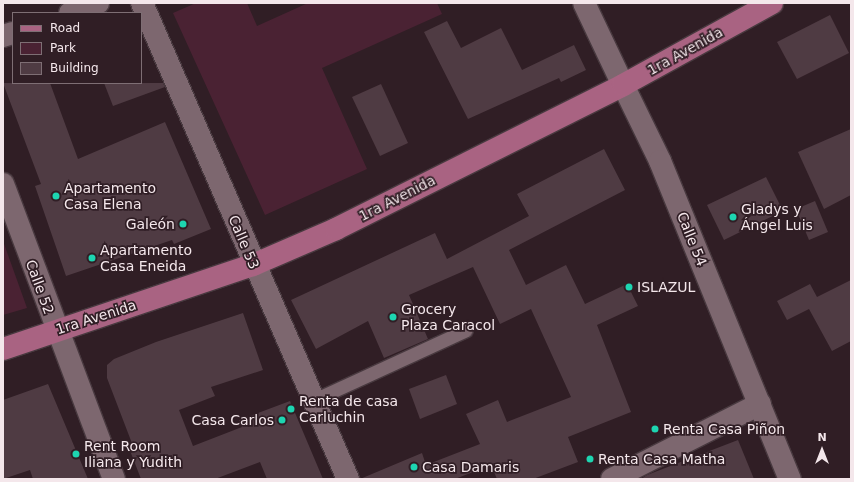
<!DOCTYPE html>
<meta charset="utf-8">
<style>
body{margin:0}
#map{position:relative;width:854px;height:482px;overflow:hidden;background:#301e25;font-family:"DejaVu Sans",sans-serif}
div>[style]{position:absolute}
.green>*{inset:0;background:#4a2233}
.building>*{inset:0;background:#4f3b43}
.roads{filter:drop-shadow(1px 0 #48393f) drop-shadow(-1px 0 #48393f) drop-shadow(0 1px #48393f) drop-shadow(0 -1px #48393f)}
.lane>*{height:13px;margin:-6.5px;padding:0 6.5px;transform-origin:6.5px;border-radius:6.5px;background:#7d676f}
.street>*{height:22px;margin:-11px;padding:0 11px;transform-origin:11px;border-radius:11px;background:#7d676f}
.secondary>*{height:22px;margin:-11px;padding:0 11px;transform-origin:11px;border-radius:11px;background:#7d676f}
.primary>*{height:22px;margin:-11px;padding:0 11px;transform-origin:11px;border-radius:11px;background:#a96382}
.dots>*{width:11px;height:11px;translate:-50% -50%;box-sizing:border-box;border:2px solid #301e25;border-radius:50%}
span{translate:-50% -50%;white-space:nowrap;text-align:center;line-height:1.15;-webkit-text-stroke:3.5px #301e25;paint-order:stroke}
.street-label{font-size:14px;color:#f4e7eb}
.poi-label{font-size:14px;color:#f4e7eb}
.left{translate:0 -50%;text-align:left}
.right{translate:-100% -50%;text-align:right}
.frame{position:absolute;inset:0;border:4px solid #f4e7eb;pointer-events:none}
.legend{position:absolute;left:12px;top:12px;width:130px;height:72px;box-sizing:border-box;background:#301e25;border:1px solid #7e6e74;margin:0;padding:5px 7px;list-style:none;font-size:12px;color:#f4e7eb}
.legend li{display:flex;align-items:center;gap:8px;height:20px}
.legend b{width:20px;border:1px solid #7e6e74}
.north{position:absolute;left:802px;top:430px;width:40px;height:40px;-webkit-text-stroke:3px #301e25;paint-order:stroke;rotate:0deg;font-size:11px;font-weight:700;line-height:16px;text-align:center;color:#f4e7eb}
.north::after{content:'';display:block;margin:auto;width:14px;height:18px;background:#f4e7eb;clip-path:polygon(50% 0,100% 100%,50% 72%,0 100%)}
</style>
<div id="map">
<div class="green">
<div style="clip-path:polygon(196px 3px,247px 3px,257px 26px,308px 3px,437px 3px,442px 14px,322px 68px,367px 169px,265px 215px,173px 13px)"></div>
<div style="clip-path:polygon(3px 241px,27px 308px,3px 315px)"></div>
</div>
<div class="building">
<div style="clip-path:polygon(830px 15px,849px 53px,797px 79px,777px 42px)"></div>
<div style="clip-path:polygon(447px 21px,461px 48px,501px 28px,522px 70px,574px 45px,586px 70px,561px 82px,559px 78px,468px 119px,424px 32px)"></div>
<div style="clip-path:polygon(3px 83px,50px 83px,78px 159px,165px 122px,211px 229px,174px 244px,172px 240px,66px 276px,35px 186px,41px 184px)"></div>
<div style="clip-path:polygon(104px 83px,163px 83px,165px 87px,113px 106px)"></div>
<div style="clip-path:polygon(381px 84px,408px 143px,380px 156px,352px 97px)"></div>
<div style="clip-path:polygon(851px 129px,851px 195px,824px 209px,798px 152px)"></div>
<div style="clip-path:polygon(604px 149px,625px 190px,509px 250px,526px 285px,566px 265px,585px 304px,627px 284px,638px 306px,597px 325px,631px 412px,568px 437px,578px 462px,533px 479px,497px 479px,491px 465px,455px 479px,360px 479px,422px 453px,426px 465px,480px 444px,466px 414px,498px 400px,507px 422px,571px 397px,531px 309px,500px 324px,473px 267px,409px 295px,428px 339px,384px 358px,368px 321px,316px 349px,291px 300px,435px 233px,447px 259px,529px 216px,517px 194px)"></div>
<div style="clip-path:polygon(766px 177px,783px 211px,724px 240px,707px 205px)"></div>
<div style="clip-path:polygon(815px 201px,828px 232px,809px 240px,796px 209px)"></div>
<div style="clip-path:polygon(851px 280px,851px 341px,832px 351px,809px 309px,787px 320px,777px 301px,810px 284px,817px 297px)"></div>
<div style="clip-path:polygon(243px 313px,263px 370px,211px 387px,215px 396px,179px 410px,193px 446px,242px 427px,239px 420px,290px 401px,323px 479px,267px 479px,260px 462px,215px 479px,141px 479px,129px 448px,133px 446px,107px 378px,107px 365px,114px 359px,156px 342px)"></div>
<div style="clip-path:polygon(446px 375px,457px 404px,420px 419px,409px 389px)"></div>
<div style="clip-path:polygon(48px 384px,88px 479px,33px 479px,30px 470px,3px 479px,3px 400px)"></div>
<div style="clip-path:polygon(738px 440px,754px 479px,641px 479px,647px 475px)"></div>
</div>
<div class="roads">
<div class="lane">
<div style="left:314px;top:400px;width:167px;rotate:-24.7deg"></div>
</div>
<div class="street">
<div style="left:142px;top:3px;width:519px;rotate:66.6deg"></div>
<div style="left:584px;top:3px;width:91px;rotate:64.6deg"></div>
<div style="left:70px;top:13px;width:30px;rotate:-20deg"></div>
<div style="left:3px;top:36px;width:10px;rotate:-17deg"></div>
<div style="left:3px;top:184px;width:315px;rotate:69.4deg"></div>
<div style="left:612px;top:479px;width:166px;rotate:-26.9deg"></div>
</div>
<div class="secondary">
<div style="left:623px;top:85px;width:85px;rotate:64deg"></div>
<div style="left:660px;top:161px;width:344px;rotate:67.8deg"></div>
</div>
<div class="primary">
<div style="left:3px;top:349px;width:264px;rotate:-18.6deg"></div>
<div style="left:253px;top:265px;width:90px;rotate:-23.4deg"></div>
<div style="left:336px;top:229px;width:321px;rotate:-26.6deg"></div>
<div style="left:623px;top:85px;width:170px;rotate:-28.8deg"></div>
</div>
</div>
<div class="dots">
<div style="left:56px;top:196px;background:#1dd5b1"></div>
<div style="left:733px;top:217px;background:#1dd5b1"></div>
<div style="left:183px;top:224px;background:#1dd5b1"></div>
<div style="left:92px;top:258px;background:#1dd5b1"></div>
<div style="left:629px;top:287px;background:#1dd5b1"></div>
<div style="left:393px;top:317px;background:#1dd5b1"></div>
<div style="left:291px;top:409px;background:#1dd5b1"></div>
<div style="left:282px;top:420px;background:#1dd5b1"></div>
<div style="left:655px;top:429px;background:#1dd5b1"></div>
<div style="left:76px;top:454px;background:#1dd5b1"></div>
<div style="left:590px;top:459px;background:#1dd5b1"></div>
<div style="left:414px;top:467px;background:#1dd5b1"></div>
</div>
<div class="street-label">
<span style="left:685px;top:51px;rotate:-29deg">1ra Avenida</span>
<span style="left:397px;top:198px;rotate:-27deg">1ra Avenida</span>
<span style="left:692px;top:239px;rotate:68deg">Calle 54</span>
<span style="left:244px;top:242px;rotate:67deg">Calle 53</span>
<span style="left:40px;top:287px;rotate:70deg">Calle 52</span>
<span style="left:96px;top:317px;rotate:-18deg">1ra Avenida</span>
</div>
<div class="poi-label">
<span class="left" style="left:64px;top:196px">Apartamento<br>Casa Elena</span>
<span class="left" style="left:741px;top:217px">Gladys y<br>Ángel Luis</span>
<span class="right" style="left:175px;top:224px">Galeón</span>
<span class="left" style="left:100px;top:258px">Apartamento<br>Casa Eneida</span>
<span class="left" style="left:637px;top:287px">ISLAZUL</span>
<span class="left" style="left:401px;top:317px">Grocery<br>Plaza Caracol</span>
<span class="left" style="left:299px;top:409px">Renta de casa<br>Carluchin</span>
<span class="right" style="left:274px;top:420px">Casa Carlos</span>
<span class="left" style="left:663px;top:429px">Renta Casa Piñon</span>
<span class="left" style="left:84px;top:454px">Rent Room<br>Iliana y Yudith</span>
<span class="left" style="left:598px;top:459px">Renta Casa Matha</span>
<span class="left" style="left:422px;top:467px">Casa Damaris</span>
</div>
<div class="frame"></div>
<ul class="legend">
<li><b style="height:5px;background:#a96382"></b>Road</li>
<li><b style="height:11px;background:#4a2233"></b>Park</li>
<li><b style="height:11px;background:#4f3b43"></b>Building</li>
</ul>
<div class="north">N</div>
</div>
